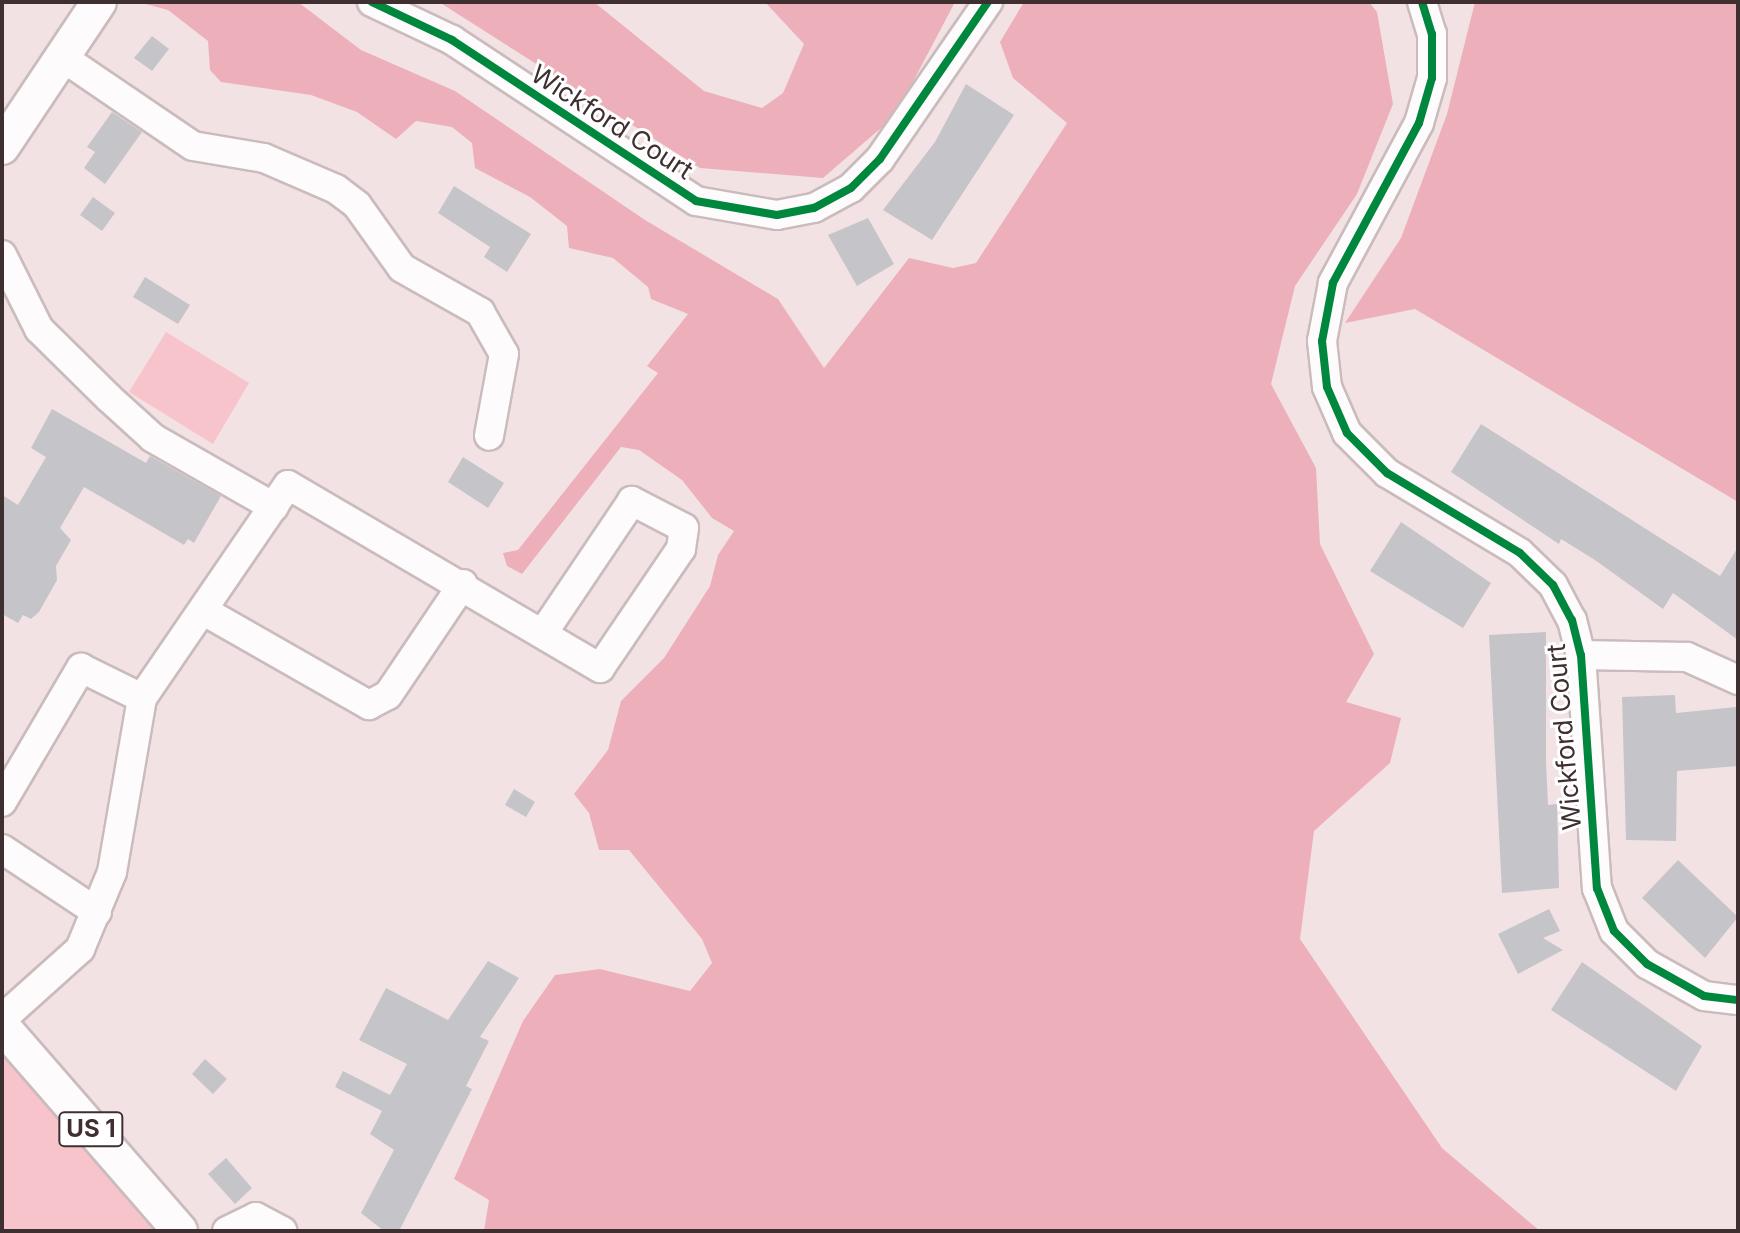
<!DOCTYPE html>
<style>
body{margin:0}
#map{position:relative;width:1740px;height:1233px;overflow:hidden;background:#f3e2e4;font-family:Inter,sans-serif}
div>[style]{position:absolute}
.green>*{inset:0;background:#f7c4cb}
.forest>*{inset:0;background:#edb0ba}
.building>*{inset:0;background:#c5c5c9}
.roads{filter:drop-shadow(2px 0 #cabbbd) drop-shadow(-2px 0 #cabbbd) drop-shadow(0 2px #cabbbd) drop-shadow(0 -2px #cabbbd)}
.minor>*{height:28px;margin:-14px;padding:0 14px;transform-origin:14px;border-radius:14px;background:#fdfbfb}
.major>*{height:34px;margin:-17px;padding:0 17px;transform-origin:17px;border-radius:17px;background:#fdfbfb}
.cycleway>*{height:8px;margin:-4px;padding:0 4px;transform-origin:4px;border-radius:4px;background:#00873e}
span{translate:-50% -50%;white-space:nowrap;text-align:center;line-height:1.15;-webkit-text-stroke:6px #fff;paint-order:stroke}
.shield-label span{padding:2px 6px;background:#fff;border:2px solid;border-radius:6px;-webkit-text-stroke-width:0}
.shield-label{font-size:24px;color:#3f2f31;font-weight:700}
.street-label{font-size:26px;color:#3f2f31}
.frame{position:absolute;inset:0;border:4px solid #3f2f31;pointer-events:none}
</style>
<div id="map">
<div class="green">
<div style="clip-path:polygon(166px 332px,249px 383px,213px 444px,129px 392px)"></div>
<div style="clip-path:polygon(2px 1022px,183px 1231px,2px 1231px)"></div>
</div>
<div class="forest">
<div style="clip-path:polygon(138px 2px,298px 2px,361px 50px,455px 91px,645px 220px,778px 299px,824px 368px,909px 258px,953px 268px,976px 263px,1067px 123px,1013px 78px,1000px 42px,1024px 2px,1369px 2px,1377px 12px,1393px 104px,1357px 194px,1295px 286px,1271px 384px,1316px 468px,1320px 544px,1374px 654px,1346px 702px,1401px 718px,1390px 763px,1314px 831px,1300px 939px,1442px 1148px,1540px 1231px,484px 1231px,489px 1200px,454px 1179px,523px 1021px,555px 975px,600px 969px,690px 991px,712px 963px,702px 939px,629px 850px,599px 850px,589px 813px,574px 794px,608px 750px,621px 701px,664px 658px,710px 586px,718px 555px,734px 531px,712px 518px,682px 480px,639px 450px,621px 447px,522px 574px,507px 566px,503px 553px,518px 550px,658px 373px,647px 366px,688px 314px,651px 299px,648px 287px,613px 258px,569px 248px,567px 226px,530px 197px,475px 168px,472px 143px,452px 127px,416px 121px,396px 139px,357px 112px,311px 95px,221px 82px,210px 70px,208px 41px,168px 10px)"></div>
<div style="clip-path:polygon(439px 2px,594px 2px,704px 91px,762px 108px,783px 93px,804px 44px,765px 2px,955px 2px,895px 116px,823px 178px,700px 168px)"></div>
<div style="clip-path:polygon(1475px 2px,1738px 2px,1738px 502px,1415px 309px,1345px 323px,1401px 238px,1447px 114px)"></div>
</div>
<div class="building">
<div style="clip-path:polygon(152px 36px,169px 49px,152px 71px,134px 58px)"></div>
<div style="clip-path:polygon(966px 84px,1014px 115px,932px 240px,883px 210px,935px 142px)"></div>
<div style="clip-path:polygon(112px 112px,142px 132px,105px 184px,84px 168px,95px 152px,87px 147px)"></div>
<div style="clip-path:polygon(454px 186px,531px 234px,507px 272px,484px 257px,490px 247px,438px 213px)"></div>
<div style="clip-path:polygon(93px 197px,115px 213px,102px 231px,80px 215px)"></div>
<div style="clip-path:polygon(868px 218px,894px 264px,857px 286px,828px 235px)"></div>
<div style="clip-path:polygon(145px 277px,190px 305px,178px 324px,133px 297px)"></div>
<div style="clip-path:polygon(52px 409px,146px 463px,150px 456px,221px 496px,194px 543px,188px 539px,184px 545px,84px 487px,60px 528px,71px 540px,56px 566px,57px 580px,39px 612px,31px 619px,23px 615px,18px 623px,2px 614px,2px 495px,18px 505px,46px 457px,31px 448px)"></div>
<div style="clip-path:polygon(1481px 424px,1720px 576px,1738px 547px,1738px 640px,1673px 593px,1663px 609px,1595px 560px,1561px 539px,1559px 544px,1451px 472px)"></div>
<div style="clip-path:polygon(463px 457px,504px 483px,488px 508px,448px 482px)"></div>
<div style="clip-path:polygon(1401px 522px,1491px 583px,1463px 628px,1370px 571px)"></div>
<div style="clip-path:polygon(1546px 632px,1546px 762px,1548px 805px,1557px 804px,1559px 888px,1502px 893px,1489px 635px)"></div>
<div style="clip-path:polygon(1675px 695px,1676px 713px,1736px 707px,1738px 766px,1677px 771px,1676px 841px,1626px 840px,1622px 697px)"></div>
<div style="clip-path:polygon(514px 789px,535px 802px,526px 817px,505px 805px)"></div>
<div style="clip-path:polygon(1678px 860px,1738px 917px,1705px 958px,1642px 898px)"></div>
<div style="clip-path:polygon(1549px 909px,1560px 931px,1543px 938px,1563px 950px,1518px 974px,1498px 934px)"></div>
<div style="clip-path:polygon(488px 961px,519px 978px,480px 1037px,489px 1041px,466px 1086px,472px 1089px,399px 1231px,384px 1231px,361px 1213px,394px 1150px,370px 1134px,382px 1111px,335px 1087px,343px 1071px,390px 1095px,407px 1064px,359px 1040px,386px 988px,448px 1020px)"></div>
<div style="clip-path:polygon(1582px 962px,1702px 1046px,1676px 1091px,1551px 1010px)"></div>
<div style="clip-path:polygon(205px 1059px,227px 1079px,213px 1094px,192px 1074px)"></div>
<div style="clip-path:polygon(226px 1158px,252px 1188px,235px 1204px,208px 1174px)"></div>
</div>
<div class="roads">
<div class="minor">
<div style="left:372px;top:2px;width:89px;rotate:25.4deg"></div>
<div style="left:452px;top:40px;width:292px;rotate:33.4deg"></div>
<div style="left:696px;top:201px;width:82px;rotate:9.8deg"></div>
<div style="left:777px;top:215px;width:38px;rotate:-11deg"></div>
<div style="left:814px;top:208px;width:42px;rotate:-28.4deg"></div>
<div style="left:851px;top:188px;width:41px;rotate:-45deg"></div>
<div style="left:880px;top:159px;width:191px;rotate:-55.5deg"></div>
<div style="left:1422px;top:2px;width:34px;rotate:73deg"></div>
<div style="left:1432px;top:34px;width:44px;rotate:90deg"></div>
<div style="left:1432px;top:78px;width:47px;rotate:106.1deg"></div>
<div style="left:1419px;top:123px;width:182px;rotate:118.3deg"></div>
<div style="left:1333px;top:283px;width:59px;rotate:100.7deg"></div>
<div style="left:1322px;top:341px;width:46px;rotate:83.8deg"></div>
<div style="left:1327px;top:387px;width:50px;rotate:66.5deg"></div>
<div style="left:1347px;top:433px;width:57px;rotate:45deg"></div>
<div style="left:1387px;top:473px;width:155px;rotate:31deg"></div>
<div style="left:1520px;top:553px;width:46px;rotate:44.1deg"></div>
<div style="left:1553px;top:585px;width:40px;rotate:62deg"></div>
<div style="left:1572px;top:620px;width:36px;rotate:76deg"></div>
<div style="left:1581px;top:655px;width:234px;rotate:86.1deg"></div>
<div style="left:1597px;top:888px;width:46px;rotate:68.4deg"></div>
<div style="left:1614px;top:931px;width:47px;rotate:45deg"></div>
<div style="left:1647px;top:964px;width:65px;rotate:29.3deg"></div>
<div style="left:1704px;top:996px;width:34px;rotate:7deg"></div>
<div style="left:62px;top:57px;width:158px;rotate:34.2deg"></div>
<div style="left:193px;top:146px;width:72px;rotate:9.6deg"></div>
<div style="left:264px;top:158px;width:78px;rotate:23.3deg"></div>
<div style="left:336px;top:189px;width:26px;rotate:37deg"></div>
<div style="left:357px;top:205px;width:77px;rotate:54.5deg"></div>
<div style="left:402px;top:268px;width:90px;rotate:29.4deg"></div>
<div style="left:480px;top:312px;width:48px;rotate:60.3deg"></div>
<div style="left:504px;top:354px;width:83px;rotate:100.4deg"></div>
<div style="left:2px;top:255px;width:83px;rotate:63.4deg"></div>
<div style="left:39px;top:329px;width:98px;rotate:44.6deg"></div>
<div style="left:109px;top:398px;width:59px;rotate:42.3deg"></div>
<div style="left:153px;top:438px;width:139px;rotate:29.7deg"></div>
<div style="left:204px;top:611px;width:190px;rotate:29.7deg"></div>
<div style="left:369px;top:705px;width:21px;rotate:-28deg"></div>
<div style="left:388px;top:695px;width:134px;rotate:-56deg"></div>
<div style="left:1581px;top:655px;width:106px;rotate:1.1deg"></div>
<div style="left:1687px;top:657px;width:56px;rotate:24.3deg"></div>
<div style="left:2px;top:802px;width:156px;rotate:-59.5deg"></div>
<div style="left:81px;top:668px;width:68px;rotate:26.2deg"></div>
<div style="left:2px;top:849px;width:114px;rotate:33.6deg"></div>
<div style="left:2px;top:1019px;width:105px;rotate:-41.9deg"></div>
<div style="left:80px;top:949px;width:83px;rotate:-67.4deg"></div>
<div style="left:112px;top:872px;width:177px;rotate:-80.2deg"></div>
<div style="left:142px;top:698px;width:258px;rotate:-55.6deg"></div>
<div style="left:288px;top:485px;width:362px;rotate:30.4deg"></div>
<div style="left:600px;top:668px;width:144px;rotate:-55.8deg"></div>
<div style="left:681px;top:549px;width:21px;rotate:-82deg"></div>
<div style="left:684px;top:528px;width:59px;rotate:-152.6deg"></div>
<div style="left:632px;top:501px;width:159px;rotate:124deg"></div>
<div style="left:227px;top:1231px;width:32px;rotate:-26deg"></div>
<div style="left:256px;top:1217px;width:30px;rotate:28deg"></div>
</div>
<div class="major">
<div style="left:2px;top:147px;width:174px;rotate:-56.2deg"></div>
<div style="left:2px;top:1026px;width:271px;rotate:49deg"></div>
</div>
</div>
<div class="cycleway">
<div style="left:372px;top:2px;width:89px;rotate:25.4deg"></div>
<div style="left:452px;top:40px;width:292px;rotate:33.4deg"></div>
<div style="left:696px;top:201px;width:82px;rotate:9.8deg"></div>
<div style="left:777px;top:215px;width:38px;rotate:-11deg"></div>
<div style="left:814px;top:208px;width:42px;rotate:-28.4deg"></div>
<div style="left:851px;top:188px;width:41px;rotate:-45deg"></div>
<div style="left:880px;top:159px;width:191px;rotate:-55.5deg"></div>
<div style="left:1422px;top:2px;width:34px;rotate:73deg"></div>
<div style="left:1432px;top:34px;width:44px;rotate:90deg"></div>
<div style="left:1432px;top:78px;width:47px;rotate:106.1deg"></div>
<div style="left:1419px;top:123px;width:182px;rotate:118.3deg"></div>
<div style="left:1333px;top:283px;width:59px;rotate:100.7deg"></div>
<div style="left:1322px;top:341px;width:46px;rotate:83.8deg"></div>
<div style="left:1327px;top:387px;width:50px;rotate:66.5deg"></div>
<div style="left:1347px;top:433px;width:57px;rotate:45deg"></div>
<div style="left:1387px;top:473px;width:155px;rotate:31deg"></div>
<div style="left:1520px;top:553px;width:46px;rotate:44.1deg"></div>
<div style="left:1553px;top:585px;width:40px;rotate:62deg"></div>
<div style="left:1572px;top:620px;width:36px;rotate:76deg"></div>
<div style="left:1581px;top:655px;width:234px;rotate:86.1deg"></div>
<div style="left:1597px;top:888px;width:46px;rotate:68.4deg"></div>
<div style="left:1614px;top:931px;width:47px;rotate:45deg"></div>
<div style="left:1647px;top:964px;width:65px;rotate:29.3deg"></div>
<div style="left:1704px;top:996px;width:34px;rotate:7deg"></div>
</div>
<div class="shield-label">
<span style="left:91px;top:1129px">US 1</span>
</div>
<div class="street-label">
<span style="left:612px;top:122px;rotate:33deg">Wickford Court</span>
<span style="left:1564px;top:737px;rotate:-95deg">Wickford Court</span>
</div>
<div class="frame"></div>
</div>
